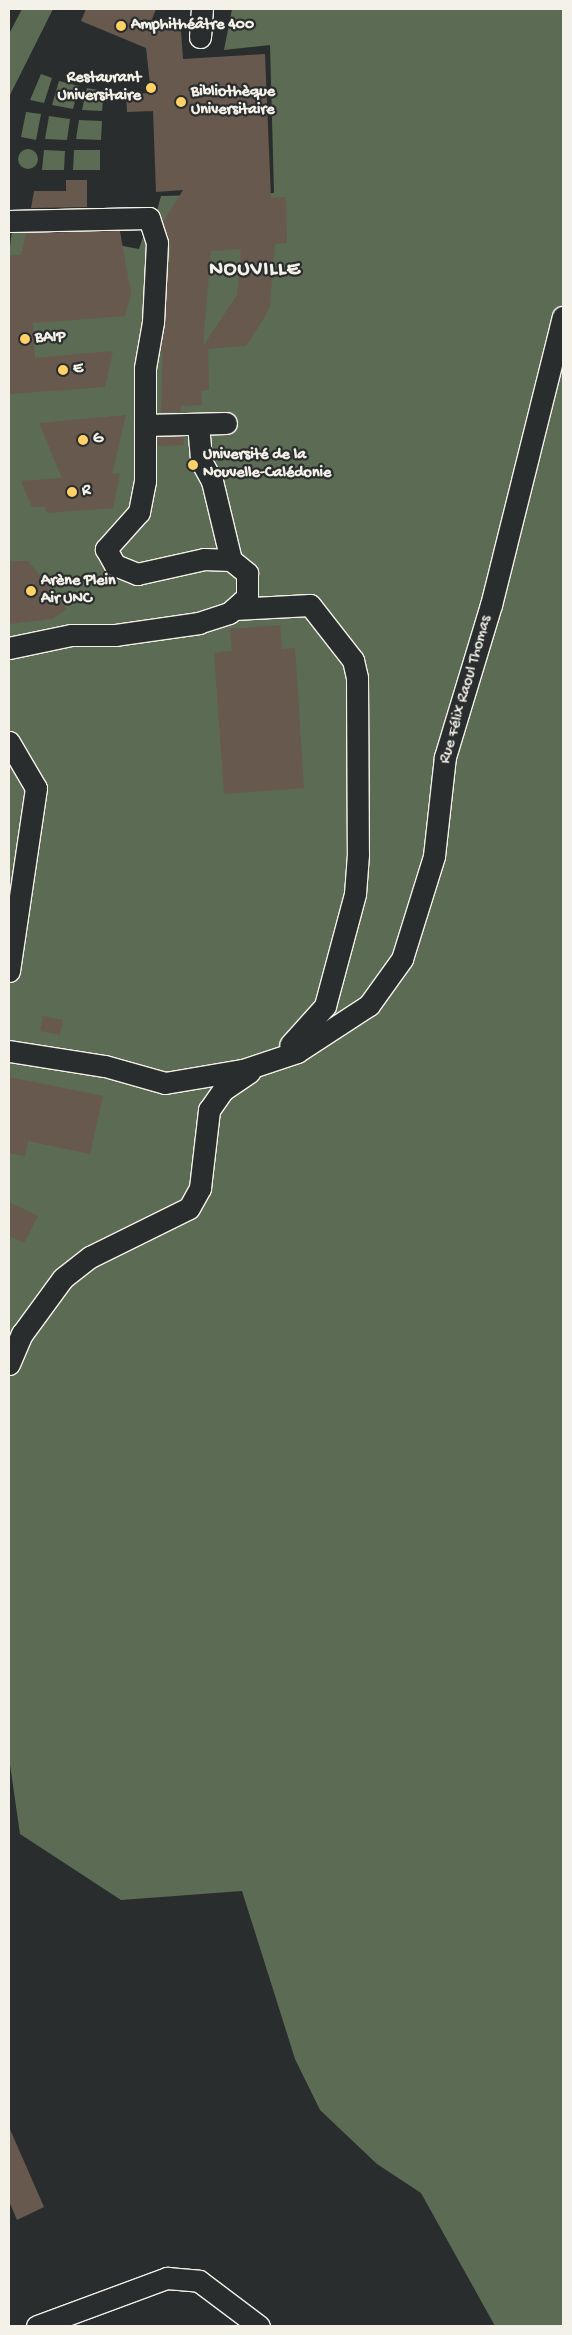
<!DOCTYPE html>
<meta charset="utf-8">
<style>
body{margin:0}
#map{position:relative;width:572px;height:2335px;overflow:hidden;background:#2a2d2e;font-family:"Gochi Hand",sans-serif}
div>[style]{position:absolute}
.green>*{inset:0;background:#5c6b53}
.round{border-radius:50%}
.building>*{inset:0;background:#67594e}
.roads{filter:drop-shadow(1px 0 #f4f1e8) drop-shadow(-1px 0 #f4f1e8) drop-shadow(0 1px #f4f1e8) drop-shadow(0 -1px #f4f1e8)}
.minor>*{height:21px;margin:-10.5px;padding:0 10.5px;transform-origin:10.5px;border-radius:10.5px;background:#2a2d2e}
.dots>*{width:14px;height:14px;translate:-50% -50%;box-sizing:border-box;border:2px solid #2a2d2e;border-radius:50%}
span{translate:-50% -50%;white-space:nowrap;text-align:center;line-height:1.15;-webkit-text-stroke:4.5px #2a2d2e;paint-order:stroke}
.poi-label{font-size:16px;color:#f4f1e8;font-weight:700}
.left{translate:0 -50%;text-align:left}
.right{translate:-100% -50%;text-align:right}
.street-label{font-size:16px;color:#f4f1e8}
.district-label{font-size:21px;color:#f4f1e8;font-weight:700;letter-spacing:1px}
.frame{position:absolute;inset:0;border:10px solid #f4f1e8;pointer-events:none}
</style>
<div id="map">
<div class="green">
<div style="clip-path:polygon(22px 9px,53px 9px,9px 97px,9px 34px)"></div>
<div style="clip-path:polygon(232px 9px,563px 9px,563px 2326px,495px 2326px,421px 2193px,377px 2164px,320px 2110px,295px 2059px,242px 1891px,121px 1900px,20px 1834px,9px 1758px,9px 255px,12px 230px,27px 228px,139px 249px,143px 237px,149px 240px,161px 196px,274px 193px,270px 45px,224px 50px)"></div>
<div style="clip-path:polygon(41px 74px,52px 78px,44px 103px,30px 100px)"></div>
<div style="clip-path:polygon(59px 81px,79px 86px,73px 109px,52px 105px)"></div>
<div style="clip-path:polygon(87px 88px,104px 91px,102px 111px,82px 110px)"></div>
<div style="clip-path:polygon(26px 112px,41px 114px,36px 140px,21px 137px)"></div>
<div style="clip-path:polygon(49px 116px,70px 119px,67px 140px,45px 139px)"></div>
<div style="clip-path:polygon(79px 120px,102px 121px,101px 140px,76px 139px)"></div>
<div class="round" style="left:18px;top:149px;width:20px;height:20px"></div>
<div style="clip-path:polygon(44px 150px,65px 151px,64px 170px,42px 170px)"></div>
<div style="clip-path:polygon(74px 150px,100px 150px,100px 170px,73px 170px)"></div>
</div>
<div class="building">
<div style="clip-path:polygon(evenodd,86px 9px,156px 9px,151px 22px,180px 17px,183px 59px,265px 54px,271px 198px,286px 197px,287px 243px,275px 244px,270px 306px,263px 320px,246px 346px,208px 349px,209px 390px,201px 391px,202px 405px,181px 406px,181px 412px,161px 412px,163px 353px,160px 353px,171px 246px,163px 222px,183px 190px,156px 192px,153px 111px,127px 112px,126px 94px,151px 93px,146px 48px,81px 21px,86px 9px,241px 249px,237px 295px,203px 346px,211px 251px,241px 249px)"></div>
<div style="clip-path:polygon(66px 180px,87px 180px,87px 207px,31px 208px,34px 191px,66px 191px)"></div>
<div style="clip-path:polygon(120px 231px,131px 294px,125px 316px,33px 323px,35px 358px,113px 351px,105px 387px,9px 394px,9px 255px,21px 255px,26px 233px)"></div>
<div style="clip-path:polygon(126px 415px,112px 474px,120px 473px,113px 508px,47px 513px,45px 507px,32px 507px,21px 481px,62px 478px,39px 423px)"></div>
<div style="clip-path:polygon(158px 437px,183px 437px,184px 445px,158px 446px)"></div>
<div style="clip-path:polygon(9px 561px,28px 561px,67px 609px,52px 619px,9px 624px)"></div>
<div style="clip-path:polygon(280px 625px,282px 649px,295px 648px,304px 788px,224px 794px,214px 653px,232px 651px,230px 629px)"></div>
<div style="clip-path:polygon(43px 1016px,63px 1020px,60px 1035px,40px 1031px)"></div>
<div style="clip-path:polygon(9px 1077px,103px 1096px,90px 1154px,28px 1141px,25px 1156px,9px 1153px)"></div>
<div style="clip-path:polygon(9px 1202px,38px 1216px,24px 1243px,9px 1236px)"></div>
<div style="clip-path:polygon(9px 2127px,44px 2207px,17px 2220px,9px 2201px)"></div>
</div>
<div class="roads">
<div class="minor">
<div style="left:200px;top:37px;width:28px;rotate:-86deg"></div>
<div style="left:9px;top:221px;width:140px;rotate:-1.2deg"></div>
<div style="left:149px;top:218px;width:26px;rotate:72deg"></div>
<div style="left:157px;top:243px;width:79px;rotate:92.9deg"></div>
<div style="left:153px;top:322px;width:47px;rotate:99.9deg"></div>
<div style="left:145px;top:368px;width:113px;rotate:90deg"></div>
<div style="left:145px;top:481px;width:32px;rotate:101deg"></div>
<div style="left:139px;top:512px;width:50px;rotate:131.7deg"></div>
<div style="left:106px;top:549px;width:18px;rotate:61deg"></div>
<div style="left:115px;top:565px;width:24px;rotate:22deg"></div>
<div style="left:137px;top:574px;width:69px;rotate:-12.6deg"></div>
<div style="left:204px;top:559px;width:27px;rotate:2deg"></div>
<div style="left:231px;top:560px;width:21px;rotate:39deg"></div>
<div style="left:247px;top:573px;width:24px;rotate:90deg"></div>
<div style="left:247px;top:597px;width:24px;rotate:138deg"></div>
<div style="left:229px;top:613px;width:32px;rotate:162deg"></div>
<div style="left:199px;top:623px;width:84px;rotate:171.8deg"></div>
<div style="left:116px;top:635px;width:45px;rotate:180deg"></div>
<div style="left:71px;top:635px;width:63px;rotate:168.2deg"></div>
<div style="left:198px;top:424px;width:37px;rotate:85deg"></div>
<div style="left:201px;top:461px;width:23px;rotate:61deg"></div>
<div style="left:212px;top:481px;width:81px;rotate:76.5deg"></div>
<div style="left:145px;top:425px;width:81px;rotate:-1.4deg"></div>
<div style="left:234px;top:609px;width:76px;rotate:-3deg"></div>
<div style="left:310px;top:605px;width:70px;rotate:52deg"></div>
<div style="left:353px;top:660px;width:18px;rotate:77deg"></div>
<div style="left:357px;top:678px;width:176px;rotate:89.7deg"></div>
<div style="left:358px;top:854px;width:40px;rotate:94.3deg"></div>
<div style="left:355px;top:894px;width:116px;rotate:105deg"></div>
<div style="left:325px;top:1006px;width:52px;rotate:131.9deg"></div>
<div style="left:9px;top:742px;width:53px;rotate:59.6deg"></div>
<div style="left:36px;top:788px;width:185px;rotate:98.4deg"></div>
<div style="left:9px;top:1051px;width:97px;rotate:8.9deg"></div>
<div style="left:105px;top:1066px;width:62px;rotate:15.8deg"></div>
<div style="left:165px;top:1083px;width:79px;rotate:-9.5deg"></div>
<div style="left:243px;top:1070px;width:57px;rotate:-18.4deg"></div>
<div style="left:297px;top:1052px;width:86px;rotate:-33.1deg"></div>
<div style="left:369px;top:1005px;width:57px;rotate:-54.3deg"></div>
<div style="left:402px;top:959px;width:108px;rotate:-72.7deg"></div>
<div style="left:434px;top:856px;width:100px;rotate:-83.7deg"></div>
<div style="left:445px;top:757px;width:159px;rotate:-73.2deg"></div>
<div style="left:491px;top:605px;width:297px;rotate:-76deg"></div>
<div style="left:9px;top:1364px;width:33px;rotate:-67deg"></div>
<div style="left:22px;top:1334px;width:69px;rotate:-53.8deg"></div>
<div style="left:63px;top:1278px;width:34px;rotate:-38deg"></div>
<div style="left:90px;top:1257px;width:110px;rotate:-26.3deg"></div>
<div style="left:189px;top:1208px;width:23px;rotate:-61deg"></div>
<div style="left:200px;top:1188px;width:79px;rotate:-83.4deg"></div>
<div style="left:209px;top:1110px;width:24px;rotate:-55deg"></div>
<div style="left:223px;top:1090px;width:32px;rotate:-34deg"></div>
<div style="left:37px;top:2326px;width:139px;rotate:-20.3deg"></div>
<div style="left:167px;top:2278px;width:32px;rotate:5deg"></div>
<div style="left:199px;top:2281px;width:75px;rotate:36.9deg"></div>
</div>
</div>
<div class="dots">
<div style="left:121px;top:26px;background:#ffd166"></div>
<div style="left:151px;top:88px;background:#ffd166"></div>
<div style="left:181px;top:102px;background:#ffd166"></div>
<div style="left:25px;top:339px;background:#ffd166"></div>
<div style="left:63px;top:370px;background:#ffd166"></div>
<div style="left:83px;top:440px;background:#ffd166"></div>
<div style="left:193px;top:465px;background:#ffd166"></div>
<div style="left:72px;top:492px;background:#ffd166"></div>
<div style="left:31px;top:591px;background:#ffd166"></div>
</div>
<div class="poi-label">
<span class="left" style="left:131px;top:26px">Amphithéâtre 400</span>
<span class="right" style="left:141px;top:88px">Restaurant<br>Universitaire</span>
<span class="left" style="left:191px;top:102px">Bibliothèque<br>Universitaire</span>
<span class="left" style="left:35px;top:339px">BAIP</span>
<span class="left" style="left:73px;top:370px">E</span>
<span class="left" style="left:93px;top:440px">G</span>
<span class="left" style="left:203px;top:465px">Université de la<br>Nouvelle-Calédonie</span>
<span class="left" style="left:82px;top:492px">R</span>
<span class="left" style="left:41px;top:591px">Arène Plein<br>Air UNC</span>
</div>
<div class="street-label">
<span style="left:467px;top:690px;rotate:-74deg">Rue Félix Raoul Thomas</span>
</div>
<div class="district-label">
<span style="left:255px;top:271px">NOUVILLE</span>
</div>
<div class="frame"></div>
</div>
